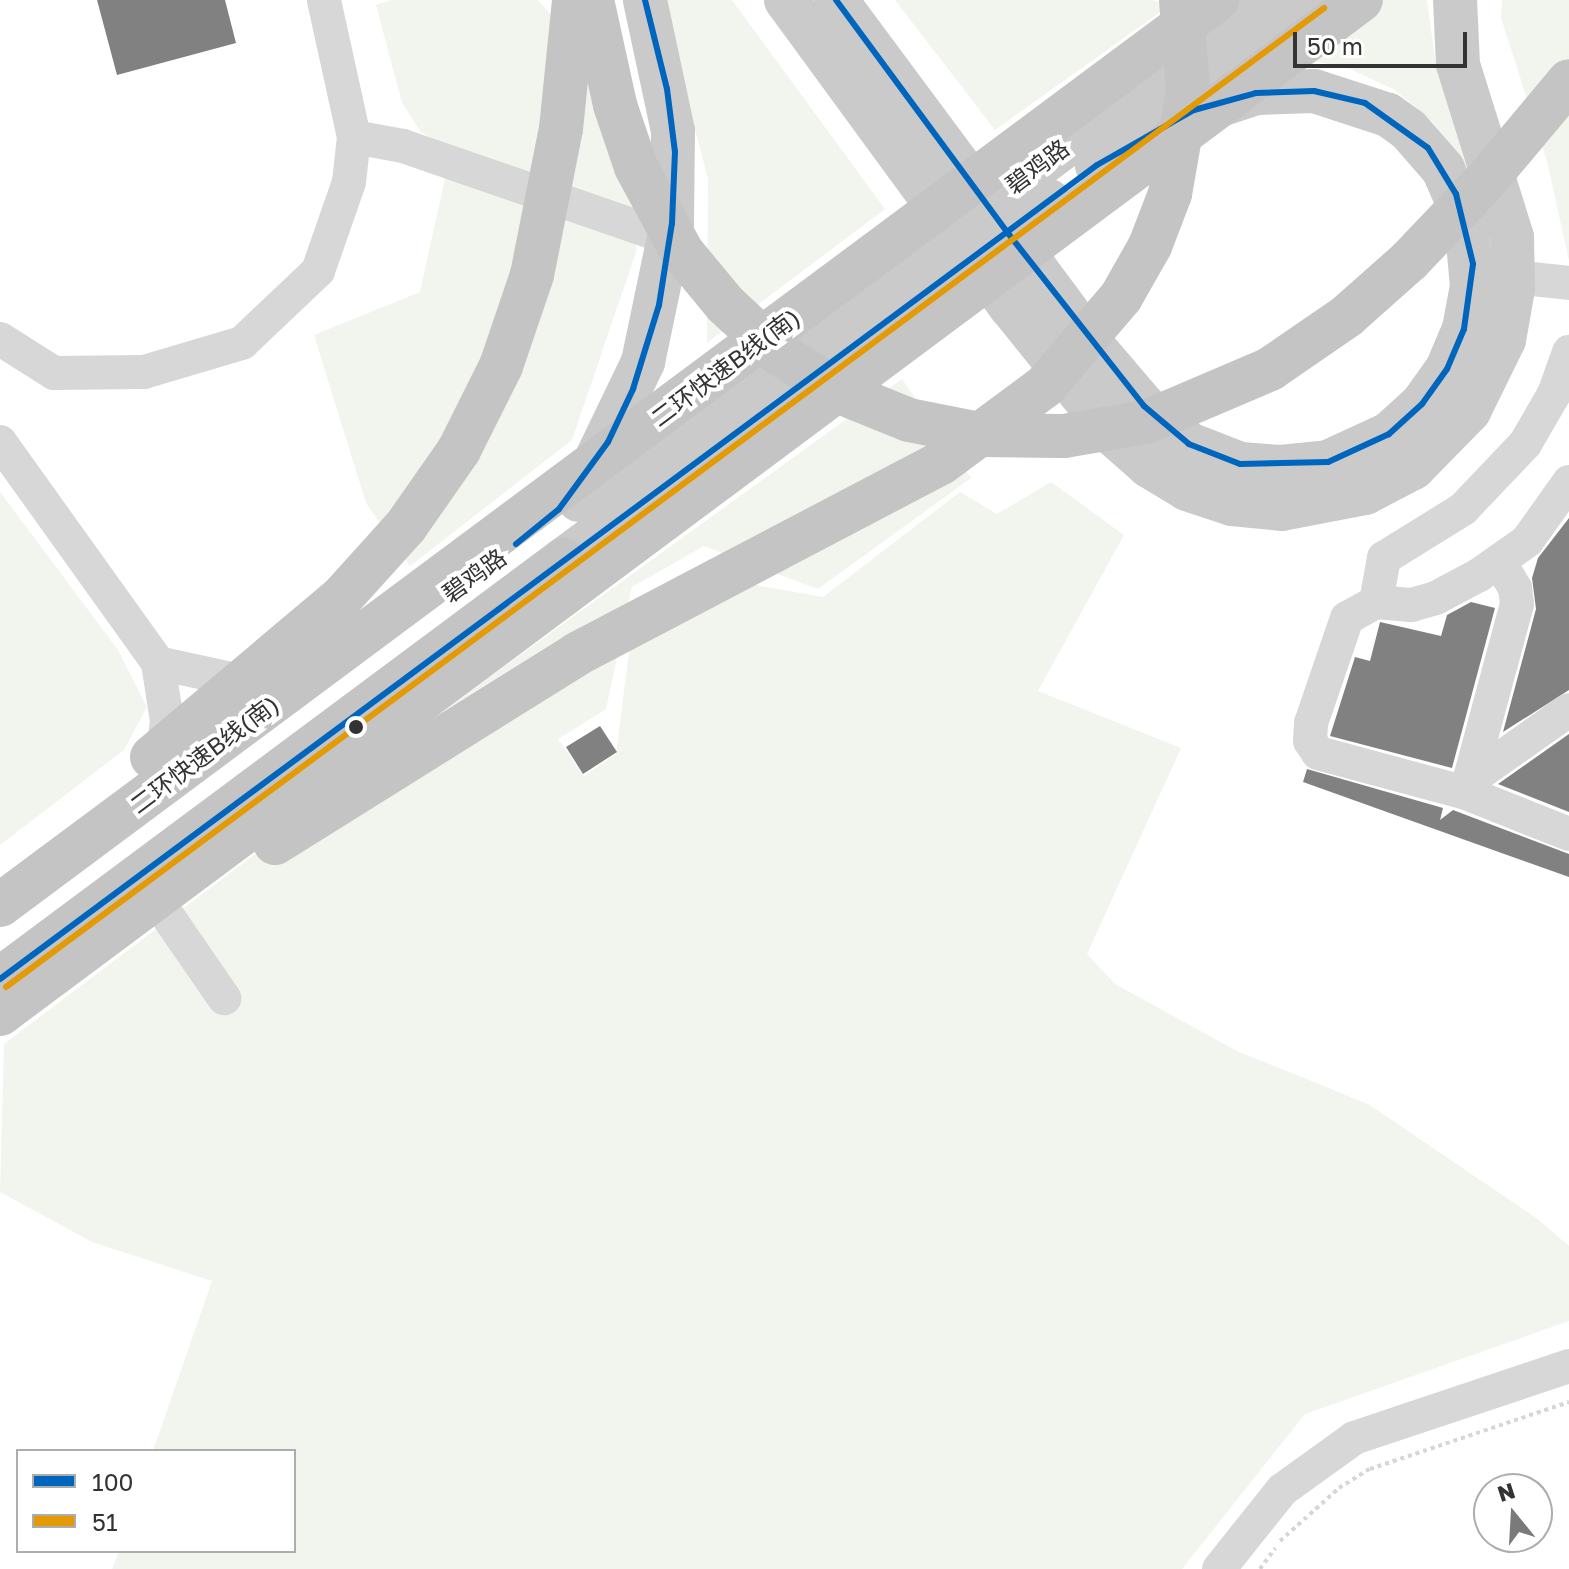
<!DOCTYPE html>
<meta charset="utf-8">
<style>
body{margin:0}
#map{position:relative;width:1569px;height:1569px;overflow:hidden;background:#fff;font-family:"Golos Text","Noto Sans SC",sans-serif}
div>[style]{position:absolute}
.green>*{inset:0;background:#f1f5ed}
.building>*{inset:0;background:#818181}
.path>*{height:4px;margin-top:-2px;transform-origin:0;background:repeating-linear-gradient(90deg,#d6d6d6 0 4px,transparent 0 8px)}
.minor>*{height:34px;margin:-17px;padding:0 17px;transform-origin:17px;border-radius:17px;background:#d7d7d7}
.major>*{height:44px;margin:-22px;padding:0 22px;transform-origin:22px;border-radius:22px;background:#cacaca}
.highway>*{height:44px;margin:-22px;padding:0 22px;transform-origin:22px;border-radius:22px;background:#c4c4c4}
.major-bridge>*{height:44px;margin:-22px;padding:0 22px;transform-origin:22px;border-radius:22px;background:#cacaca}
.highway-bridge>*{height:44px;margin:-22px;padding:0 22px;transform-origin:22px;border-radius:22px;background:#c4c4c4}
.bus-1>*{height:6px;margin:-3px;padding:0 3px;transform-origin:3px;border-radius:3px;background:#0065bd}
.bus-2>*{height:6px;margin:-3px;padding:0 3px;transform-origin:3px;border-radius:3px;background:#e39a05}
.dots>*{width:22px;height:22px;translate:-50% -50%;box-sizing:border-box;border:4px solid #fff;border-radius:50%}
span{translate:-50% -50%;white-space:nowrap;text-align:center;line-height:1.15;-webkit-text-stroke:8px #fff;paint-order:stroke}
.street-label{font-size:24px;color:#333}
.legend{position:absolute;left:16px;top:1449px;width:280px;height:104px;box-sizing:border-box;background:#fff;border:2px solid #adadad;margin:0;padding:10px 14px;list-style:none;font-size:24px;color:#333}
.legend li{display:flex;align-items:center;gap:16px;height:40px}
.legend b{width:40px;border:2px solid #adadad}
.north{position:absolute;left:1473px;top:1473px;width:80px;height:80px;box-sizing:border-box;background:#fff;border:2px solid #adadad;border-radius:50%;rotate:342deg;font-size:22px;font-weight:700;line-height:32px;text-align:center;color:#333}
.north::after{content:'';display:block;margin:auto;width:28px;height:36px;background:#7a7a7a;clip-path:polygon(50% 0,100% 100%,50% 72%,0 100%)}
.scale{position:absolute;left:1293px;top:32px;width:174px;height:36px;box-sizing:border-box;border:4px solid #333;border-top:0;padding-left:10px;font-size:24px;line-height:28px;white-space:nowrap;color:#333;-webkit-text-stroke:6px #fff;paint-order:stroke}
</style>
<div id="map">
<div class="green">
<div style="clip-path:polygon(391px 0,538px 0,596px 66px,638px 189px,636px 252px,572px 440px,410px 566px,366px 503px,314px 335px,420px 292px,451px 151px,420px 131px,402px 103px,376px 5px)"></div>
<div style="clip-path:polygon(661px 0,732px 0,885px 209px,707px 343px,708px 179px)"></div>
<div style="clip-path:polygon(895px 0,1151px 0,1170px 5px,995px 130px)"></div>
<div style="clip-path:polygon(1381px 0,1427px 0,1437px 73px,1478px 181px,1474px 183px,1433px 122px,1395px 90px,1350px 69px,1300px 58px)"></div>
<div style="clip-path:polygon(1502px 0,1569px 0,1569px 261px,1547px 161px,1501px 18px)"></div>
<div style="clip-path:polygon(902px 379px,971px 478px,818px 589px,704px 546px,632px 587px,606px 709px,558px 739px,584px 776px,616px 754px,630px 644px,744px 583px,823px 597px,960px 492px,997px 514px,1051px 482px,1124px 535px,1038px 691px,1181px 748px,1087px 954px,1115px 984px,1237px 1051px,1368px 1104px,1535px 1217px,1569px 1246px,1569px 1321px,1305px 1414px,1182px 1569px,112px 1569px,119px 1551px,294px 1551px,294px 1451px,153px 1451px,212px 1281px,92px 1242px,0 1192px,4px 1044px,487px 679px)"></div>
<div style="clip-path:polygon(0 492px,118px 650px,147px 707px,124px 750px,0 845px)"></div>
</div>
<div class="building">
<div style="clip-path:polygon(97px 0,225px 0,236px 43px,117px 75px)"></div>
<div style="clip-path:polygon(1569px 518px,1569px 690px,1503px 732px,1536px 609px,1532px 578px,1538px 558px)"></div>
<div style="clip-path:polygon(1471px 602px,1495px 608px,1452px 768px,1330px 736px,1355px 657px,1370px 661px,1380px 622px,1441px 636px,1447px 615px)"></div>
<div style="clip-path:polygon(600px 726px,617px 752px,583px 774px,566px 747px)"></div>
<div style="clip-path:polygon(1569px 734px,1569px 812px,1498px 784px)"></div>
<div style="clip-path:polygon(1307px 769px,1443px 808px,1440px 820px,1453px 810px,1569px 854px,1569px 877px,1303px 782px)"></div>
</div>
<div class="path">
<div style="left:1280px;top:1541px;width:79px;rotate:-41.9deg"></div>
<div style="left:1339px;top:1488px;width:36px;rotate:-32deg"></div>
<div style="left:1370px;top:1469px;width:210px;rotate:-18.6deg"></div>
<div style="left:1260px;top:1569px;width:26px;rotate:-54deg"></div>
</div>
<div class="minor">
<div style="left:354px;top:137px;width:50px;rotate:10.4deg"></div>
<div style="left:403px;top:146px;width:284px;rotate:19.1deg"></div>
<div style="left:1514px;top:277px;width:55px;rotate:6.2deg"></div>
<div style="left:0;top:339px;width:64px;rotate:32.2deg"></div>
<div style="left:54px;top:373px;width:90px;rotate:-0.6deg"></div>
<div style="left:144px;top:372px;width:102px;rotate:-16.5deg"></div>
<div style="left:242px;top:343px;width:105px;rotate:-43.5deg"></div>
<div style="left:318px;top:271px;width:94px;rotate:-70.8deg"></div>
<div style="left:349px;top:182px;width:45px;rotate:-83.7deg"></div>
<div style="left:354px;top:137px;width:140px;rotate:-102.4deg"></div>
<div style="left:0;top:442px;width:272px;rotate:54.4deg"></div>
<div style="left:158px;top:663px;width:59px;rotate:81.2deg"></div>
<div style="left:167px;top:721px;width:41px;rotate:97deg"></div>
<div style="left:1569px;top:482px;width:72px;rotate:125.4deg"></div>
<div style="left:1527px;top:541px;width:59px;rotate:144.7deg"></div>
<div style="left:1479px;top:575px;width:49px;rotate:151.9deg"></div>
<div style="left:1436px;top:598px;width:26px;rotate:164deg"></div>
<div style="left:1411px;top:605px;width:35px;rotate:-175deg"></div>
<div style="left:1376px;top:602px;width:33px;rotate:151deg"></div>
<div style="left:1347px;top:618px;width:111px;rotate:108.9deg"></div>
<div style="left:1311px;top:723px;width:18px;rotate:93deg"></div>
<div style="left:1310px;top:741px;width:14px;rotate:56deg"></div>
<div style="left:1318px;top:753px;width:153px;rotate:15.1deg"></div>
<div style="left:1466px;top:793px;width:111px;rotate:21.7deg"></div>
<div style="left:1376px;top:602px;width:45px;rotate:-79.7deg"></div>
<div style="left:1384px;top:558px;width:93px;rotate:-31.8deg"></div>
<div style="left:1463px;top:509px;width:90px;rotate:-46.4deg"></div>
<div style="left:1525px;top:444px;width:58px;rotate:-59.9deg"></div>
<div style="left:1554px;top:394px;width:45px;rotate:-70.3deg"></div>
<div style="left:158px;top:663px;width:103px;rotate:12.3deg"></div>
<div style="left:1468px;top:781px;width:123px;rotate:-35.1deg"></div>
<div style="left:1466px;top:793px;width:196px;rotate:-74.9deg"></div>
<div style="left:1517px;top:604px;width:16px;rotate:-97deg"></div>
<div style="left:1515px;top:588px;width:31px;rotate:-121deg"></div>
<div style="left:142px;top:879px;width:145px;rotate:55.4deg"></div>
<div style="left:1219px;top:1569px;width:101px;rotate:-51.4deg"></div>
<div style="left:1282px;top:1490px;width:89px;rotate:-35.8deg"></div>
<div style="left:1354px;top:1438px;width:227px;rotate:-18.5deg"></div>
</div>
<div class="major">
<div style="left:786px;top:0;width:381px;rotate:53.8deg"></div>
<div style="left:1011px;top:307px;width:164px;rotate:51.2deg"></div>
<div style="left:1114px;top:435px;width:47px;rotate:41.5deg"></div>
<div style="left:1149px;top:466px;width:44px;rotate:31.2deg"></div>
<div style="left:1187px;top:489px;width:47px;rotate:18.4deg"></div>
<div style="left:1232px;top:504px;width:50px;rotate:5.7deg"></div>
<div style="left:1282px;top:509px;width:85px;rotate:-10.9deg"></div>
<div style="left:1365px;top:493px;width:54px;rotate:-27.5deg"></div>
<div style="left:1413px;top:468px;width:80px;rotate:-45.5deg"></div>
<div style="left:1469px;top:411px;width:79px;rotate:-63.8deg"></div>
<div style="left:1504px;top:340px;width:52px;rotate:-80deg"></div>
<div style="left:1513px;top:289px;width:52px;rotate:-91.1deg"></div>
<div style="left:1512px;top:237px;width:180px;rotate:-107.4deg"></div>
<div style="left:1458px;top:65px;width:65px;rotate:-92.6deg"></div>
<div style="left:836px;top:0;width:437px;rotate:53.4deg"></div>
<div style="left:1097px;top:351px;width:72px;rotate:49.5deg"></div>
<div style="left:1144px;top:406px;width:59px;rotate:40.2deg"></div>
<div style="left:1189px;top:444px;width:55px;rotate:21.4deg"></div>
<div style="left:1240px;top:464px;width:41px;rotate:4.2deg"></div>
<div style="left:1281px;top:467px;width:47px;rotate:-6.1deg"></div>
<div style="left:1328px;top:462px;width:67px;rotate:-24.7deg"></div>
<div style="left:1389px;top:434px;width:45px;rotate:-42.3deg"></div>
<div style="left:1422px;top:404px;width:43px;rotate:-54.5deg"></div>
<div style="left:1447px;top:369px;width:43px;rotate:-67deg"></div>
<div style="left:1464px;top:329px;width:44px;rotate:-79.5deg"></div>
<div style="left:1472px;top:286px;width:65px;rotate:-95.3deg"></div>
<div style="left:1466px;top:221px;width:57px;rotate:-113.9deg"></div>
<div style="left:1443px;top:169px;width:52px;rotate:-131.1deg"></div>
<div style="left:1409px;top:130px;width:26px;rotate:-144deg"></div>
<div style="left:1388px;top:115px;width:78px;rotate:-162deg"></div>
<div style="left:1314px;top:91px;width:58px;rotate:178deg"></div>
<div style="left:1256px;top:93px;width:99px;rotate:161.7deg"></div>
<div style="left:1162px;top:124px;width:77px;rotate:147.8deg"></div>
<div style="left:1179px;top:104px;width:174px;rotate:-36.8deg"></div>
<div style="left:1029px;top:173px;width:289px;rotate:-36.8deg"></div>
<div style="left:592px;top:468px;width:118px;rotate:-64.3deg"></div>
<div style="left:643px;top:362px;width:142px;rotate:-78.2deg"></div>
<div style="left:672px;top:223px;width:92px;rotate:-89.4deg"></div>
<div style="left:673px;top:131px;width:134px;rotate:-102.1deg"></div>
<div style="left:579px;top:500px;width:148px;rotate:-34.2deg"></div>
<div style="left:701px;top:417px;width:267px;rotate:-36.6deg"></div>
<div style="left:563px;top:560px;width:461px;rotate:-36.4deg"></div>
</div>
<div class="highway">
<div style="left:0;top:979px;width:702px;rotate:-36.66deg"></div>
</div>
<div class="major-bridge">
<div style="left:915px;top:258px;width:142px;rotate:-36.7deg"></div>
<div style="left:934px;top:286px;width:143px;rotate:-36.5deg"></div>
</div>
<div class="highway-bridge">
<div style="left:592px;top:0;width:107px;rotate:77.6deg"></div>
<div style="left:615px;top:105px;width:65px;rotate:71.3deg"></div>
<div style="left:636px;top:167px;width:97px;rotate:61.6deg"></div>
<div style="left:682px;top:252px;width:67px;rotate:50.4deg"></div>
<div style="left:725px;top:304px;width:72px;rotate:42.8deg"></div>
<div style="left:778px;top:353px;width:73px;rotate:32.2deg"></div>
<div style="left:840px;top:392px;width:74px;rotate:22.1deg"></div>
<div style="left:909px;top:420px;width:76px;rotate:11.3deg"></div>
<div style="left:984px;top:435px;width:80px;rotate:0.7deg"></div>
<div style="left:1064px;top:436px;width:83px;rotate:-9.7deg"></div>
<div style="left:1146px;top:422px;width:135px;rotate:-23.1deg"></div>
<div style="left:1270px;top:369px;width:93px;rotate:-34.5deg"></div>
<div style="left:1347px;top:316px;width:83px;rotate:-41.6deg"></div>
<div style="left:1409px;top:261px;width:115px;rotate:-46.4deg"></div>
<div style="left:1488px;top:178px;width:126px;rotate:-50.1deg"></div>
<div style="left:152px;top:757px;width:247px;rotate:-40.1deg"></div>
<div style="left:341px;top:598px;width:97px;rotate:-47.9deg"></div>
<div style="left:406px;top:526px;width:93px;rotate:-55.1deg"></div>
<div style="left:459px;top:450px;width:94px;rotate:-63.4deg"></div>
<div style="left:501px;top:366px;width:96px;rotate:-71.2deg"></div>
<div style="left:532px;top:275px;width:149px;rotate:-78.8deg"></div>
<div style="left:561px;top:129px;width:130px;rotate:-84.2deg"></div>
<div style="left:275px;top:843px;width:356px;rotate:-32deg"></div>
<div style="left:577px;top:654px;width:411px;rotate:-27.7deg"></div>
<div style="left:941px;top:463px;width:129px;rotate:-36.5deg"></div>
<div style="left:1045px;top:386px;width:117px;rotate:-49.5deg"></div>
<div style="left:1121px;top:297px;width:59px;rotate:-60.4deg"></div>
<div style="left:1150px;top:246px;width:56px;rotate:-69deg"></div>
<div style="left:1170px;top:194px;width:105px;rotate:-80.1deg"></div>
<div style="left:1188px;top:91px;width:91px;rotate:-94.4deg"></div>
<div style="left:0;top:905px;width:1517px;rotate:-36.64deg"></div>
<div style="left:0;top:1014px;width:1697px;rotate:-36.69deg"></div>
</div>
<div class="bus-1">
<div style="left:836px;top:0;width:288px;rotate:53.6deg"></div>
<div style="left:1314px;top:91px;width:52px;rotate:13.2deg"></div>
<div style="left:1365px;top:103px;width:77px;rotate:35.5deg"></div>
<div style="left:1428px;top:148px;width:54px;rotate:58.7deg"></div>
<div style="left:1456px;top:194px;width:72px;rotate:76.3deg"></div>
<div style="left:1473px;top:264px;width:66px;rotate:97.9deg"></div>
<div style="left:1464px;top:329px;width:43px;rotate:113deg"></div>
<div style="left:1447px;top:369px;width:43px;rotate:125.5deg"></div>
<div style="left:1422px;top:404px;width:45px;rotate:137.7deg"></div>
<div style="left:1389px;top:434px;width:67px;rotate:155.3deg"></div>
<div style="left:1328px;top:462px;width:88px;rotate:178.7deg"></div>
<div style="left:1240px;top:464px;width:55px;rotate:-158.6deg"></div>
<div style="left:1189px;top:444px;width:59px;rotate:-139.8deg"></div>
<div style="left:1144px;top:406px;width:221px;rotate:-128.2deg"></div>
<div style="left:1007px;top:232px;width:112px;rotate:-36.7deg"></div>
<div style="left:1097px;top:165px;width:112px;rotate:-29.6deg"></div>
<div style="left:1194px;top:110px;width:64px;rotate:-15.3deg"></div>
<div style="left:1256px;top:93px;width:58px;rotate:-2deg"></div>
<div style="left:516px;top:544px;width:55px;rotate:-39.1deg"></div>
<div style="left:559px;top:509px;width:83px;rotate:-53.8deg"></div>
<div style="left:608px;top:442px;width:59px;rotate:-64.7deg"></div>
<div style="left:633px;top:389px;width:88px;rotate:-72.8deg"></div>
<div style="left:659px;top:305px;width:83px;rotate:-81deg"></div>
<div style="left:672px;top:223px;width:71px;rotate:-87.6deg"></div>
<div style="left:675px;top:152px;width:64px;rotate:-97.2deg"></div>
<div style="left:667px;top:89px;width:92px;rotate:-103.9deg"></div>
<div style="left:0;top:979px;width:1254px;rotate:-36.57deg"></div>
</div>
<div class="bus-2">
<div style="left:6px;top:987px;width:1642px;rotate:-36.6deg"></div>
</div>
<div class="dots">
<div style="left:356px;top:727px;background:#333"></div>
</div>
<div class="street-label">
<span style="left:1037px;top:166px;rotate:-37deg">碧鸡路</span>
<span style="left:725px;top:367px;rotate:-37deg">二环快速B线(南)</span>
<span style="left:474px;top:575px;rotate:-36deg">碧鸡路</span>
<span style="left:204px;top:754px;rotate:-37deg">二环快速B线(南)</span>
</div>
<ul class="legend">
<li><b style="height:10px;background:#0065bd"></b>100</li>
<li><b style="height:10px;background:#e39a05"></b>51</li>
</ul>
<div class="north">N</div>
<div class="scale">50 m</div>
</div>
